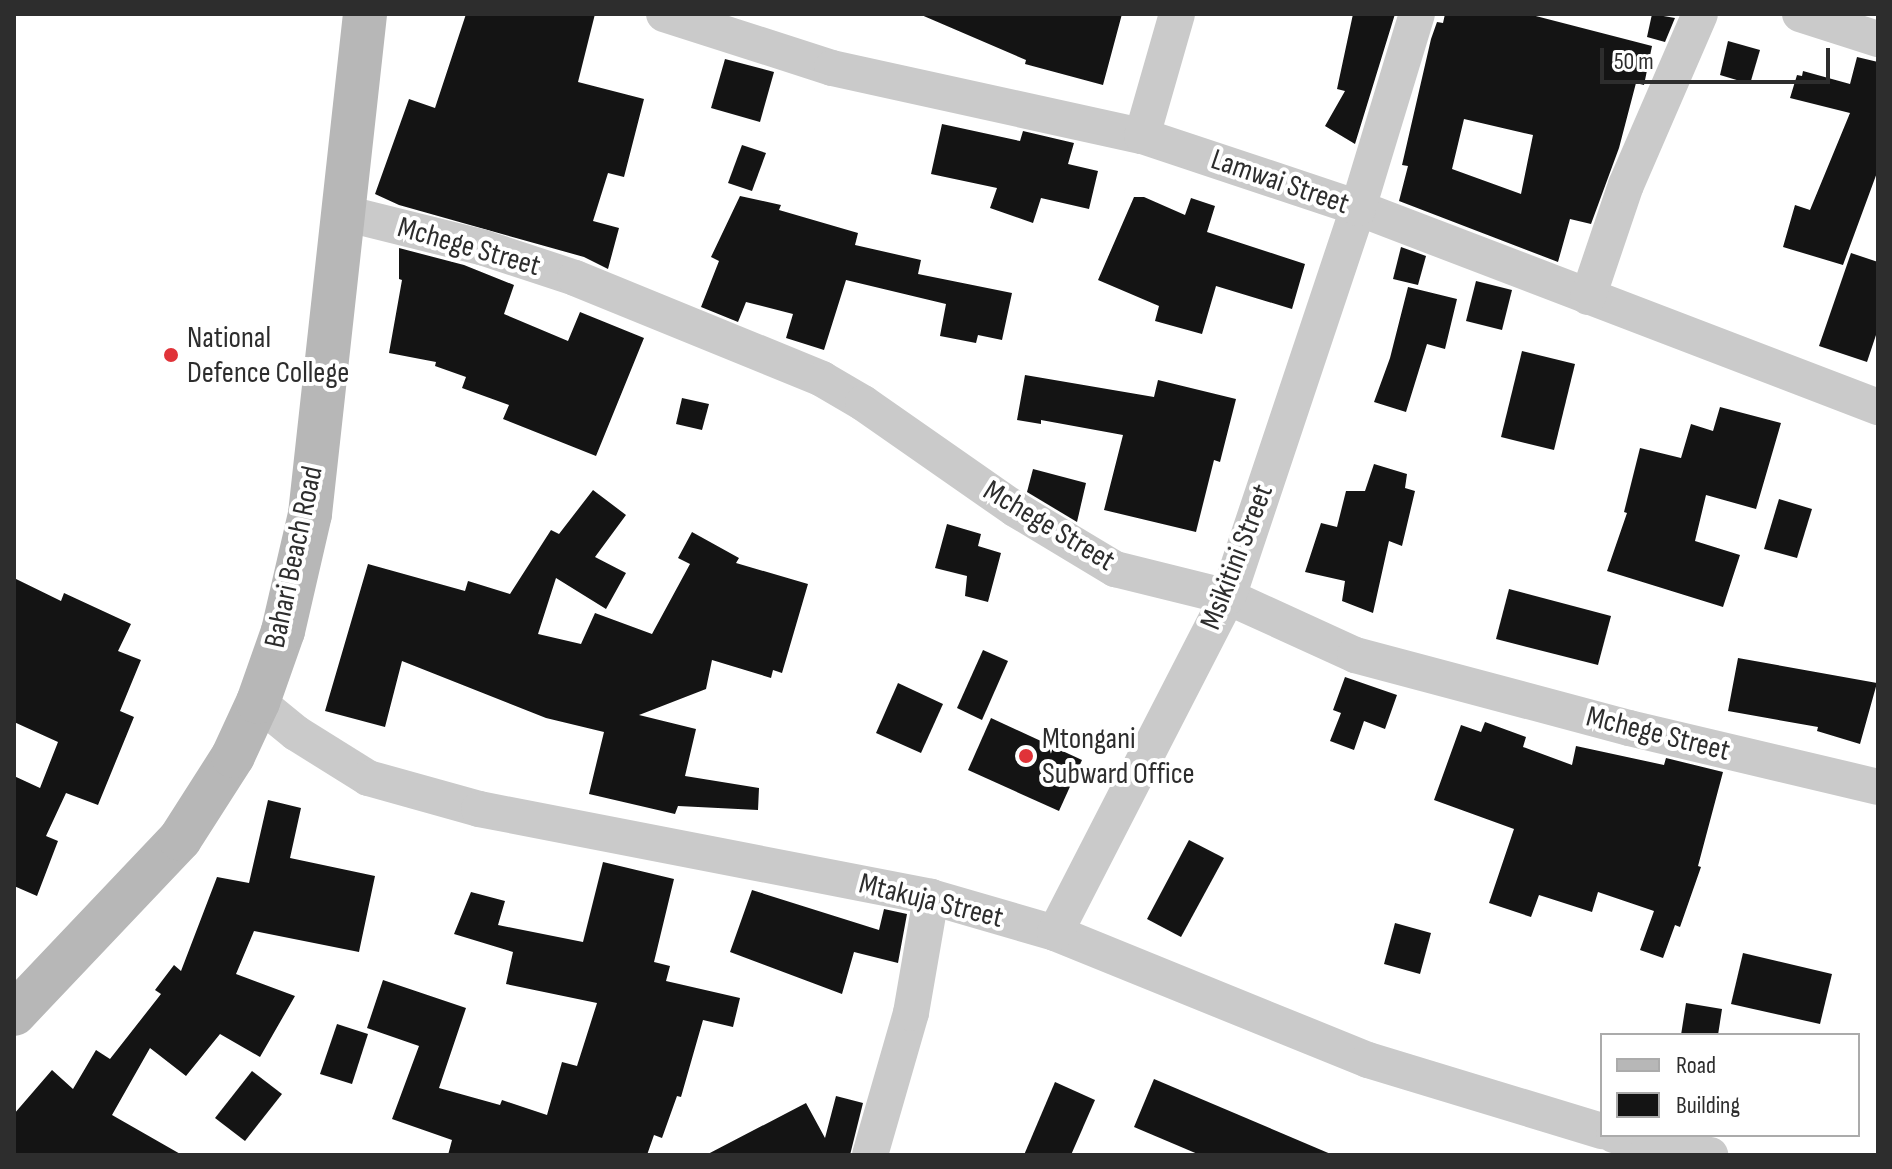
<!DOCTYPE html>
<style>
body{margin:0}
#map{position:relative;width:1892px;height:1169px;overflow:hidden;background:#fff;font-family:"Sofia Sans Condensed",sans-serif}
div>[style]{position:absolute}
.building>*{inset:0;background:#141414}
.street>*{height:36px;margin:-18px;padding:0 18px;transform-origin:18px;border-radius:18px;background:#cacaca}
.secondary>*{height:44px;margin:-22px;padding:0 22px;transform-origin:22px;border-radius:22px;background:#b7b7b7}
.dots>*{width:22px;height:22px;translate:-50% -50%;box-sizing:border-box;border:4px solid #fff;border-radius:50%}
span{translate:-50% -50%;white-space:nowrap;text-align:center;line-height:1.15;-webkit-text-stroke:8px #fff;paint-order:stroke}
.street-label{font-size:30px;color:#2d2d2d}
.poi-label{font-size:30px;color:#2d2d2d}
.left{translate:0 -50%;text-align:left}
.frame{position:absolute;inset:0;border:16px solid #2d2d2d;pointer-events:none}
.legend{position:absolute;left:1600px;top:1033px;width:260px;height:104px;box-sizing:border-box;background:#fff;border:2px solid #ababab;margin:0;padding:10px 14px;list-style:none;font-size:24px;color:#2d2d2d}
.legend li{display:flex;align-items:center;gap:16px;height:40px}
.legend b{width:40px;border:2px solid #ababab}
.scale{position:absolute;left:1600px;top:48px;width:230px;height:36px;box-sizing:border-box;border:4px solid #2d2d2d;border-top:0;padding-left:10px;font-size:24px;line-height:28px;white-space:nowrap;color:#2d2d2d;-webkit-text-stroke:6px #fff;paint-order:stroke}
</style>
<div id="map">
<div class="building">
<div style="clip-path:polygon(466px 14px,595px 14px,578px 82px,644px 99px,624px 177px,608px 173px,593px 221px,619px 228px,608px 269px,584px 257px,399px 205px,375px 194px,409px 99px,435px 108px)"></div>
<div style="clip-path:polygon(919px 14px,1122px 14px,1103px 85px,1025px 64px,1026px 60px)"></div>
<div style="clip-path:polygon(1353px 14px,1395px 14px,1355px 144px,1325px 126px,1345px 91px,1337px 89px)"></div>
<div style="clip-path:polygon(evenodd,1445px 14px,1528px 14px,1652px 46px,1644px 85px,1636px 83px,1619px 148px,1591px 224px,1570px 219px,1558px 262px,1399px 201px,1408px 166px,1402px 165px,1431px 39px,1437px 22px,1443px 23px,1445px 14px,1464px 119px,1533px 135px,1521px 194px,1452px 169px,1464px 119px)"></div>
<div style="clip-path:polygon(1652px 14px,1675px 18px,1665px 42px,1647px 37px)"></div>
<div style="clip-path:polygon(1728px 41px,1760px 50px,1750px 84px,1720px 75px)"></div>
<div style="clip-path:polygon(1857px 57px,1878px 62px,1878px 170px,1843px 265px,1783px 247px,1795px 205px,1810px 210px,1850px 113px,1790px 98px,1797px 75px,1802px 76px,1803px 71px,1850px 84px)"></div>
<div style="clip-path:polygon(725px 59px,774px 72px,760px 122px,711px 108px)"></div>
<div style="clip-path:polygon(942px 124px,1020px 141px,1023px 131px,1074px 143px,1068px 164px,1098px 171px,1089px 209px,1041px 198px,1033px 223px,990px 208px,997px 188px,931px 174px)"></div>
<div style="clip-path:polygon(742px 145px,766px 153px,752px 191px,728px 183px)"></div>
<div style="clip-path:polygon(740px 196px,781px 205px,779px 210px,858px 233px,855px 245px,921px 260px,918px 274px,1012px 293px,1002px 340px,978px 335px,976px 343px,940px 336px,946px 304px,846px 280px,824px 350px,786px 338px,793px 314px,746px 302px,738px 322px,701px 307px,719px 261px,711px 257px)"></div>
<div style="clip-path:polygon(1134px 197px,1144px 197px,1185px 215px,1191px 198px,1215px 206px,1207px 232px,1305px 264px,1292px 309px,1216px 286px,1202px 334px,1155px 321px,1159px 306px,1098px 280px)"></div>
<div style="clip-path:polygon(1401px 247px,1426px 256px,1418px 285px,1393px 279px)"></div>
<div style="clip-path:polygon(399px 248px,464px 265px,514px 285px,504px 314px,568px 341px,580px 312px,644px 338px,596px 456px,503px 419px,509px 405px,462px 388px,466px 377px,435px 366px,436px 362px,389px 353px,402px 280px,399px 279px)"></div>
<div style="clip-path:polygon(1851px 253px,1878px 262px,1878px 329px,1867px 362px,1819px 346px)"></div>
<div style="clip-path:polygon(1476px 281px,1512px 290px,1502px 330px,1466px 321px)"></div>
<div style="clip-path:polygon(1408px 287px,1457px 299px,1445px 349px,1427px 344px,1406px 412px,1374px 402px,1390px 358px)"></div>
<div style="clip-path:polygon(1522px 351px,1575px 364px,1554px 450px,1501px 437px)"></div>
<div style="clip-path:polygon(1025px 375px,1154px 397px,1158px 380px,1236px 399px,1220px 462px,1214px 460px,1196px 532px,1104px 510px,1123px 435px,1041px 420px,1041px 424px,1017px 420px)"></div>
<div style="clip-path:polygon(682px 398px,709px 404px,702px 430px,676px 424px)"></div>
<div style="clip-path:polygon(1720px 407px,1781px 423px,1756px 509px,1706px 495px,1695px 541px,1740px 555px,1723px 607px,1607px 571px,1627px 513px,1624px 512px,1640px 448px,1681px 458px,1691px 424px,1713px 431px)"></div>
<div style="clip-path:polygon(1374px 464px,1407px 474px,1405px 488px,1415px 491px,1402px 546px,1389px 541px,1373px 613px,1342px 601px,1345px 581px,1305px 572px,1321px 523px,1337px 527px,1346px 491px,1365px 491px)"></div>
<div style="clip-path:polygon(1033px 469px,1086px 483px,1077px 522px,1027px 492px)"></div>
<div style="clip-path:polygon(593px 490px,626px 515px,595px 557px,626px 573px,606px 609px,556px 578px,538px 634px,581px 644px,595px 613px,652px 634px,690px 564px,678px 558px,692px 532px,739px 558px,736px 563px,808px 584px,782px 673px,773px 670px,771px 678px,712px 660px,706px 689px,639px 715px,696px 729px,685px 776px,759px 788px,758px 810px,678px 806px,675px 814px,589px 794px,604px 732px,546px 718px,402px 661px,385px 727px,325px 711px,368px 564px,465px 591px,468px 581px,510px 594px,551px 530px,559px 534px)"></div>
<div style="clip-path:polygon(1779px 499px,1812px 509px,1797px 558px,1764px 549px)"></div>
<div style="clip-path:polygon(947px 524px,981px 534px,978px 546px,1001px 553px,988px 602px,965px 596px,967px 576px,935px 568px)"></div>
<div style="clip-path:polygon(14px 578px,61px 601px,64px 593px,131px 624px,118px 651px,141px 660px,120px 711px,134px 717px,98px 805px,66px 793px,46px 836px,58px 841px,37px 896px,14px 886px,14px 776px,40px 788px,58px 742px,14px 722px)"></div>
<div style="clip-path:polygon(1509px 589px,1611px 616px,1598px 665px,1496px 639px)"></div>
<div style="clip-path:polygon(983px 650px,1008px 661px,982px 720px,957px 708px)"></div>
<div style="clip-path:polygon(1738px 658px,1877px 683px,1860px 744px,1817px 731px,1818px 727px,1728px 711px)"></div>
<div style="clip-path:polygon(1345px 677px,1397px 695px,1385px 729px,1364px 721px,1354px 750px,1330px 741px,1341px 713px,1333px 710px)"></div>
<div style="clip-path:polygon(898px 683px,943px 704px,921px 753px,876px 733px)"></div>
<div style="clip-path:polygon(991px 718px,1082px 760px,1059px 811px,968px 770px)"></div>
<div style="clip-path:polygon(1485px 722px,1526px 737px,1523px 747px,1572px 765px,1576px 746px,1664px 765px,1666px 758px,1723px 772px,1698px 866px,1701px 867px,1680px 927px,1675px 925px,1663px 958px,1640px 950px,1654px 911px,1598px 892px,1592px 912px,1539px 895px,1531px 917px,1489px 903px,1514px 829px,1434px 800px,1461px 725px,1481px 732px)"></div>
<div style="clip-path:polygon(268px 800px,301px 808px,290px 858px,375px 876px,359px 952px,254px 931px,236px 974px,295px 996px,260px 1057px,220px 1034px,186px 1076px,150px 1048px,112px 1115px,182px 1155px,14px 1155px,14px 1114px,52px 1070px,73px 1089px,96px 1050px,110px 1059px,161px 994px,155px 990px,174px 965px,181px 971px,217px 877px,249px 883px)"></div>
<div style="clip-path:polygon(1189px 840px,1224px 858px,1181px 937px,1147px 919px)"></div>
<div style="clip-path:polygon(603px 862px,674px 879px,654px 962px,670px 966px,666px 981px,740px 998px,733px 1027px,703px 1020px,681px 1097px,677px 1096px,662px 1138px,654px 1135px,647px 1155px,448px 1155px,452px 1140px,392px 1119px,419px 1046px,367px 1028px,383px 980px,466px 1008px,439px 1088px,500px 1105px,502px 1100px,547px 1115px,562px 1062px,577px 1066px,597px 1003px,506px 984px,513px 952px,454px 934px,471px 892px,505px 901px,498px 925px,583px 942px)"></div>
<div style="clip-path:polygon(752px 890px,879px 930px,884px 909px,907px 914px,898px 963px,854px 952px,842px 994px,730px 952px)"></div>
<div style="clip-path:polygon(1395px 923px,1431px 933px,1420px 974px,1384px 964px)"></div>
<div style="clip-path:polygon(1743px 953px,1832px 974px,1820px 1024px,1731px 1004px)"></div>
<div style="clip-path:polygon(1686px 1003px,1722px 1009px,1718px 1035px,1681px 1035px)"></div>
<div style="clip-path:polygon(337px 1024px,368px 1034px,352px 1084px,320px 1074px)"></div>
<div style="clip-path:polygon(252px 1071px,282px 1094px,245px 1141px,215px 1118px)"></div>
<div style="clip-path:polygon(1154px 1079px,1333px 1155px,1200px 1155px,1134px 1127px)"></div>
<div style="clip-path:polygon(1055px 1082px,1095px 1100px,1071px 1155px,1024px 1155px)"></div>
<div style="clip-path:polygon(836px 1096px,863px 1103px,850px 1155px,706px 1155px,806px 1103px,825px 1138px)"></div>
</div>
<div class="street">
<div style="left:664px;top:14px;width:176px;rotate:17.8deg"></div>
<div style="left:832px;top:68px;width:317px;rotate:12.4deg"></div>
<div style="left:1142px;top:136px;width:228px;rotate:18.4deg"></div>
<div style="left:1358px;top:208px;width:557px;rotate:20.94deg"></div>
<div style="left:1800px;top:14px;width:82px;rotate:17.8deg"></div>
<div style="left:1142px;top:136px;width:127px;rotate:-74deg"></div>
<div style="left:344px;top:213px;width:144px;rotate:14deg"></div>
<div style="left:484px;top:248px;width:96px;rotate:18.2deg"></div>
<div style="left:575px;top:278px;width:267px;rotate:22.2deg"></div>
<div style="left:822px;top:379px;width:48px;rotate:30.3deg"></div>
<div style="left:863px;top:403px;width:185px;rotate:34.9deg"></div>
<div style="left:1015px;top:509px;width:117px;rotate:31deg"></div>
<div style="left:1115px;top:569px;width:116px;rotate:13.9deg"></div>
<div style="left:1228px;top:597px;width:140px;rotate:24.5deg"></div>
<div style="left:1355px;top:655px;width:284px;rotate:14.9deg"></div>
<div style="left:1629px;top:728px;width:256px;rotate:13.3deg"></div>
<div style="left:1588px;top:297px;width:118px;rotate:-71.3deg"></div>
<div style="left:1626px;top:185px;width:186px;rotate:-66.6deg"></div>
<div style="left:258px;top:702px;width:49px;rotate:39.2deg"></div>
<div style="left:296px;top:733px;width:85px;rotate:32deg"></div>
<div style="left:368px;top:778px;width:115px;rotate:15.6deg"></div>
<div style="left:479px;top:809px;width:460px;rotate:11deg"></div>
<div style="left:931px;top:897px;width:129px;rotate:16.2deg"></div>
<div style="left:1055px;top:933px;width:338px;rotate:22.1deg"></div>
<div style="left:1368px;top:1060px;width:245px;rotate:16.9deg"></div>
<div style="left:1055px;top:933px;width:378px;rotate:-62.8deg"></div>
<div style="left:1228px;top:597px;width:410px;rotate:-71.5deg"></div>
<div style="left:1358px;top:208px;width:203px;rotate:-73.1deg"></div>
<div style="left:1614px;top:1135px;width:37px;rotate:17deg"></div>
<div style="left:1649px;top:1146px;width:62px;rotate:8.4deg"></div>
<div style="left:870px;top:1155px;width:148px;rotate:-73.9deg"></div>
<div style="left:911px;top:1013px;width:118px;rotate:-80.2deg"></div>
</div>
<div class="secondary">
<div style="left:14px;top:1014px;width:241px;rotate:-46.5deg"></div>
<div style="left:180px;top:839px;width:98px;rotate:-57.4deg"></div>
<div style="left:233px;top:756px;width:60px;rotate:-65.2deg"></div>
<div style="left:258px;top:702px;width:75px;rotate:-70.6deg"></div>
<div style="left:283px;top:631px;width:120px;rotate:-77deg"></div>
<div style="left:310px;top:514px;width:503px;rotate:-83.72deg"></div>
</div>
<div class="dots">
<div style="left:171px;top:355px;background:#e03339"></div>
<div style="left:1026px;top:756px;background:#e03339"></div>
</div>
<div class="street-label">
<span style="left:1280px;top:182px;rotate:19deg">Lamwai Street</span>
<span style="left:469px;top:247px;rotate:16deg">Mchege Street</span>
<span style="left:1049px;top:526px;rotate:31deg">Mchege Street</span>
<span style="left:294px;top:557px;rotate:-78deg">Bahari Beach Road</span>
<span style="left:1237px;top:557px;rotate:-69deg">Msikitini Street</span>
<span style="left:1658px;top:734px;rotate:14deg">Mchege Street</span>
<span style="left:931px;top:901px;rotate:14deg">Mtakuja Street</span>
</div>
<div class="poi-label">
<span class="left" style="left:187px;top:355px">National<br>Defence College</span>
<span class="left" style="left:1042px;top:756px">Mtongani<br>Subward Office</span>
</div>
<div class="frame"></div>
<ul class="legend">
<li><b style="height:10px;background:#b7b7b7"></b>Road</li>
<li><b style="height:22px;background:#141414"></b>Building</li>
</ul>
<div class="scale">50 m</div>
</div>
